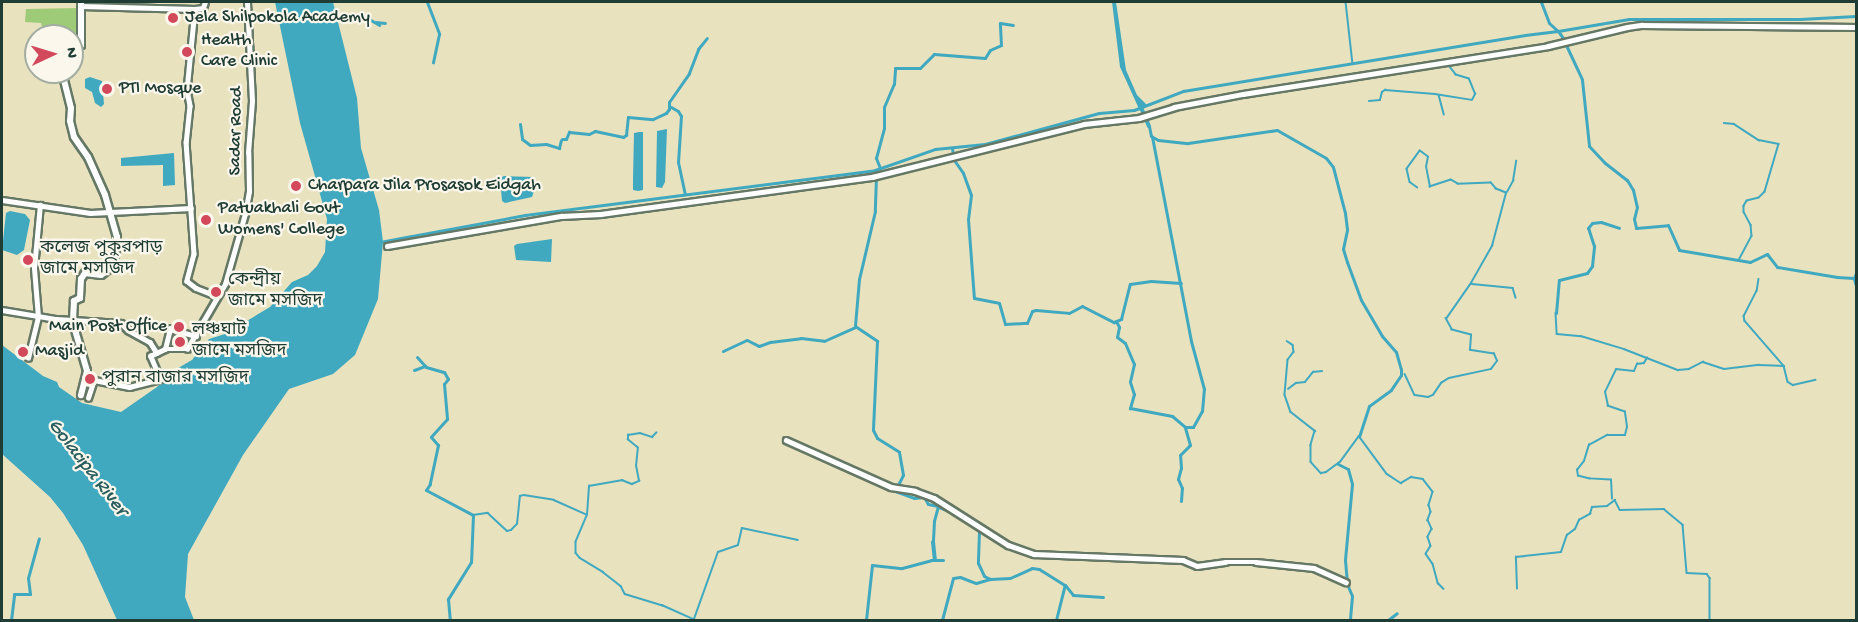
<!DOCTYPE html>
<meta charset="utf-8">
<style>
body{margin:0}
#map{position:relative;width:1858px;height:622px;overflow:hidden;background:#e8e2bf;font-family:"Gochi Hand","Noto Sans Bengali",sans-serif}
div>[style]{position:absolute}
.green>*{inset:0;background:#9ecb78}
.water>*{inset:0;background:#40a9c0}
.stream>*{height:1.5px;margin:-0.75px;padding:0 0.75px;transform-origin:0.75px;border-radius:0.75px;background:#40a9c0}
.canal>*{height:3px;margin:-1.5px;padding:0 1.5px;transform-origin:1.5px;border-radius:1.5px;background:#40a9c0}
.river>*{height:4px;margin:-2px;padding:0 2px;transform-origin:2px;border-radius:2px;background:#40a9c0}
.roads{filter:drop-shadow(2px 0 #657765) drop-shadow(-2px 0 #657765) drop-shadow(0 2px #657765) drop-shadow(0 -2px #657765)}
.minor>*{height:4.5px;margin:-2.25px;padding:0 2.25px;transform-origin:2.25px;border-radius:2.25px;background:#fff}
.major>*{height:6px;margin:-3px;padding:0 3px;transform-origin:3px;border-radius:3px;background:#fff}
.dots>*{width:16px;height:16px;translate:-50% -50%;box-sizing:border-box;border:3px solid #fbf7ec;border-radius:50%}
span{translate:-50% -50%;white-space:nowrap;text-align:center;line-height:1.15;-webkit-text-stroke:4.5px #fbf7ec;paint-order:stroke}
.poi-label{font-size:18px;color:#1f3d34}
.left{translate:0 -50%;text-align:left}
.right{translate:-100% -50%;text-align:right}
.street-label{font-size:18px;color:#1f3d34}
.water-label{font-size:20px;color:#295d5e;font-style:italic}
.frame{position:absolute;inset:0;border:3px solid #1f3d34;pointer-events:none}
.north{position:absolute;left:24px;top:24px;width:60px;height:60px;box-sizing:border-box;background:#fbf7ec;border:2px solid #a3ada2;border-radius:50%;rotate:86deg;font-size:16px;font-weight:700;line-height:24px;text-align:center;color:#1f3d34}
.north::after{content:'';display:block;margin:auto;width:21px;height:27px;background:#d1495b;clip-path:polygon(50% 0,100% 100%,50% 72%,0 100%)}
</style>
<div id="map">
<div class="green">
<div style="clip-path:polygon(79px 8px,79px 44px,72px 44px,72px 36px,58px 36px,43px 31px,41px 23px,25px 22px,26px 9px)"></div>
</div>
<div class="water">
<div style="clip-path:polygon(275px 2px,333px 2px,357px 98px,361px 148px,379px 210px,383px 242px,378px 299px,355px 355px,333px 374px,289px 389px,243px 455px,188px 554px,185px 597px,194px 620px,117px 620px,83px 545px,63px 513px,50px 497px,2px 454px,2px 345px,43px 376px,57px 382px,59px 387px,82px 403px,121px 412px,157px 387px,173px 371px,192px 360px,209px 339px,225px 334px,270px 307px,292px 282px,308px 275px,317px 266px,325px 252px,327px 219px,300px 123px)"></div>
<div style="clip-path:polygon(1112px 2px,1116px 2px,1126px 70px,1137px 95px,1147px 105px,1140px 111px,1120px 67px)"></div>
<div style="clip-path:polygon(90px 77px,102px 81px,104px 104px,101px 107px,95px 103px,92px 92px,85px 88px,85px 79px)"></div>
<div style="clip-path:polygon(667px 129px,665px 182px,662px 188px,656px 187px,657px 131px)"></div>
<div style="clip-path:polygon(639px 132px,643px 132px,643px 190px,638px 191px,633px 190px,633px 179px,634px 133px)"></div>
<div style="clip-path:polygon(174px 153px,175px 185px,163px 186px,163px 165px,121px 166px,121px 158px)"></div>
<div style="clip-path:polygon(504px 176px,534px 177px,535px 188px,532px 197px,505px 203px,502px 201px,500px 178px)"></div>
<div style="clip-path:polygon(10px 211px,25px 214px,30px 220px,24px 250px,17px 255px,2px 250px,6px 213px)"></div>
<div style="clip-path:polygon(552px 239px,551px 262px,516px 260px,514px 246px,517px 244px)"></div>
</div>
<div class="stream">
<div style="left:1346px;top:2px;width:62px;rotate:83.6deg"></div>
<div style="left:1439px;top:95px;width:20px;rotate:75deg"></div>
<div style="left:1369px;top:101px;width:11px;rotate:-5deg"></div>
<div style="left:1380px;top:100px;width:8px;rotate:-76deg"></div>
<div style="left:1382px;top:92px;width:4px;rotate:-34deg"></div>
<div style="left:1385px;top:90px;width:50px;rotate:4.6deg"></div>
<div style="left:1435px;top:94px;width:37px;rotate:9deg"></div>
<div style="left:1472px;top:100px;width:7px;rotate:-63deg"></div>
<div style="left:1475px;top:94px;width:16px;rotate:-112deg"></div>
<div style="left:1469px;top:79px;width:14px;rotate:-163deg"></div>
<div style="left:1456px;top:75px;width:13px;rotate:-129deg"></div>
<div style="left:1724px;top:123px;width:10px;rotate:6deg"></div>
<div style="left:1734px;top:124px;width:30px;rotate:33deg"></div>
<div style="left:1759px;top:140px;width:20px;rotate:11deg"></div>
<div style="left:1779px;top:144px;width:50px;rotate:106.3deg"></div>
<div style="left:1765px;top:192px;width:8px;rotate:135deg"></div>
<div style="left:1759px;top:198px;width:12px;rotate:166deg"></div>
<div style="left:1747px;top:201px;width:6px;rotate:121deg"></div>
<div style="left:1744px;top:206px;width:6px;rotate:90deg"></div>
<div style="left:1744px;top:212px;width:15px;rotate:62deg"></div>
<div style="left:1751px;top:225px;width:11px;rotate:85deg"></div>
<div style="left:1752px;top:236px;width:26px;rotate:118deg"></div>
<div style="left:1507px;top:192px;width:13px;rotate:-61deg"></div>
<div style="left:1513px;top:181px;width:20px;rotate:-81deg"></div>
<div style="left:1854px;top:278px;width:7px;rotate:74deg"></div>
<div style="left:1759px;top:279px;width:12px;rotate:99deg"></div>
<div style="left:1757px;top:291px;width:28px;rotate:117deg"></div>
<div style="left:1744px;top:316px;width:5px;rotate:79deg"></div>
<div style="left:1745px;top:321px;width:60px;rotate:49.1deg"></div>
<div style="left:1784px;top:366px;width:16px;rotate:76deg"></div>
<div style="left:1788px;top:382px;width:6px;rotate:31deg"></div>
<div style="left:1793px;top:385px;width:23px;rotate:-13deg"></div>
<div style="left:1472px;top:284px;width:41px;rotate:5.6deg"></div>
<div style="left:1513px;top:288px;width:10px;rotate:73deg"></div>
<div style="left:1556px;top:313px;width:21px;rotate:87deg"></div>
<div style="left:1557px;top:334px;width:24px;rotate:5deg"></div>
<div style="left:1581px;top:336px;width:45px;rotate:16.8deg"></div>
<div style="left:1624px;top:349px;width:58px;rotate:21.3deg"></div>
<div style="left:1678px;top:370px;width:11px;rotate:-5deg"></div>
<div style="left:1689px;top:369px;width:16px;rotate:-27deg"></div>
<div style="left:1703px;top:362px;width:22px;rotate:18deg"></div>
<div style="left:1724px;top:369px;width:35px;rotate:-7deg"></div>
<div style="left:1759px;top:365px;width:25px;rotate:2deg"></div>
<div style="left:1287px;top:341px;width:7px;rotate:34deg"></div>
<div style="left:1293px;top:345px;width:7px;rotate:82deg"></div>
<div style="left:1294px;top:352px;width:10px;rotate:127deg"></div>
<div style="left:1288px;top:360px;width:35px;rotate:95deg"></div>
<div style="left:1285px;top:395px;width:18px;rotate:71deg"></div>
<div style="left:1291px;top:412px;width:31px;rotate:38deg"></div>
<div style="left:1315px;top:431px;width:15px;rotate:106deg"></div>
<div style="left:1311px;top:445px;width:17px;rotate:90deg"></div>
<div style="left:1311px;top:462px;width:15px;rotate:48deg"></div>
<div style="left:1321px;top:473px;width:5px;rotate:-11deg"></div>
<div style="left:1326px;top:472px;width:17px;rotate:-36deg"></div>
<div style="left:1340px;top:462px;width:32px;rotate:-54deg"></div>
<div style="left:1359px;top:436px;width:47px;rotate:53.6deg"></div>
<div style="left:1387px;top:474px;width:17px;rotate:33deg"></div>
<div style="left:1401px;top:483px;width:12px;rotate:-31deg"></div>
<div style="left:1411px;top:477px;width:12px;rotate:9deg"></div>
<div style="left:1423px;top:479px;width:16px;rotate:52deg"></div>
<div style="left:1433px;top:492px;width:14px;rotate:107deg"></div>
<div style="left:1429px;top:505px;width:7px;rotate:74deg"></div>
<div style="left:1431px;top:512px;width:9px;rotate:111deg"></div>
<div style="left:1428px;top:520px;width:10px;rotate:66deg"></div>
<div style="left:1432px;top:529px;width:9px;rotate:117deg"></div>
<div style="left:1428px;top:537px;width:9px;rotate:72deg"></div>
<div style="left:1431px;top:546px;width:9px;rotate:122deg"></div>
<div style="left:1426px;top:554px;width:12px;rotate:55deg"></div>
<div style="left:1433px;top:564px;width:20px;rotate:75deg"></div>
<div style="left:1438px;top:583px;width:8px;rotate:45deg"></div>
<div style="left:1405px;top:374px;width:23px;rotate:65deg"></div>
<div style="left:1415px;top:395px;width:13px;rotate:9deg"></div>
<div style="left:1428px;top:397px;width:5px;rotate:-22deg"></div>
<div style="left:1433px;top:395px;width:14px;rotate:-56deg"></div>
<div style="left:1441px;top:383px;width:9px;rotate:-32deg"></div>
<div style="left:1449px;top:378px;width:43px;rotate:-12.1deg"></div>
<div style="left:1491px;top:369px;width:10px;rotate:-53deg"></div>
<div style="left:1497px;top:361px;width:8px;rotate:-113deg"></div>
<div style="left:1494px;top:354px;width:24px;rotate:-171deg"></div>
<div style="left:1470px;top:350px;width:15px;rotate:-86deg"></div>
<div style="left:1471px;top:335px;width:20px;rotate:-165deg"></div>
<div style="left:1452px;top:330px;width:13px;rotate:-119deg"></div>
<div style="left:1446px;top:319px;width:44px;rotate:-55.2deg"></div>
<div style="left:1471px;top:283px;width:43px;rotate:-60.4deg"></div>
<div style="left:1492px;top:246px;width:55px;rotate:-75.2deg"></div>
<div style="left:1506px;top:193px;width:11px;rotate:-158deg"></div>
<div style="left:1496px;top:189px;width:8px;rotate:-130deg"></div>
<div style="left:1491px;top:183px;width:33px;rotate:178deg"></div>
<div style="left:1458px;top:184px;width:8px;rotate:-150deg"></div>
<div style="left:1451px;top:180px;width:22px;rotate:162deg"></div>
<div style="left:1430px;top:187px;width:20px;rotate:-101deg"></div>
<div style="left:1426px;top:167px;width:10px;rotate:-79deg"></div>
<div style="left:1428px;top:157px;width:10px;rotate:-143deg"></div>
<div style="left:1420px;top:151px;width:22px;rotate:126deg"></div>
<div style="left:1407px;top:169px;width:13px;rotate:77deg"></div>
<div style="left:1410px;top:182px;width:9px;rotate:36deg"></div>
<div style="left:1288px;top:389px;width:10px;rotate:-37deg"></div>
<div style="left:1296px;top:383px;width:9px;rotate:-6deg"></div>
<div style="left:1305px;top:382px;width:13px;rotate:-51deg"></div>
<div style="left:1313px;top:372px;width:9px;rotate:-6deg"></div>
<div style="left:1612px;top:499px;width:19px;rotate:-93deg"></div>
<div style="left:1611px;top:480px;width:21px;rotate:-177deg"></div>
<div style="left:1590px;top:479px;width:12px;rotate:-166deg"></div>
<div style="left:1578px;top:476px;width:6px;rotate:-99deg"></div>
<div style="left:1577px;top:470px;width:11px;rotate:-52deg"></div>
<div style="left:1584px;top:461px;width:17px;rotate:-73deg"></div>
<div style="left:1589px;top:445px;width:21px;rotate:-29deg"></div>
<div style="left:1607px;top:435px;width:18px"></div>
<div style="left:1625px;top:435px;width:8px;rotate:-76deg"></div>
<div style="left:1627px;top:427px;width:15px;rotate:-98deg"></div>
<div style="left:1625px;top:412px;width:18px;rotate:-161deg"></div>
<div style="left:1608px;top:406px;width:14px;rotate:-102deg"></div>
<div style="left:1605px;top:392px;width:25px;rotate:-64deg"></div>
<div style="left:1616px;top:369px;width:18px;rotate:6deg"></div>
<div style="left:1634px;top:371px;width:8px;rotate:-67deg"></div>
<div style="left:1637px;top:364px;width:7px;rotate:-8deg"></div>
<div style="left:1644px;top:363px;width:6px;rotate:-59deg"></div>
<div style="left:473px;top:515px;width:15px;rotate:-8deg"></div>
<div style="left:488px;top:513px;width:26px;rotate:43deg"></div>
<div style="left:507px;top:531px;width:4px;rotate:-14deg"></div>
<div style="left:511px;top:530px;width:8px;rotate:-45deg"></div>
<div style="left:517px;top:524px;width:28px;rotate:-84deg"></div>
<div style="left:520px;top:496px;width:4px;rotate:-14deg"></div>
<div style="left:524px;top:495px;width:30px;rotate:9deg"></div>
<div style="left:554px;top:500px;width:36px;rotate:24deg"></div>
<div style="left:587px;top:515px;width:29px;rotate:-86deg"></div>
<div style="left:589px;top:486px;width:34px;rotate:-10deg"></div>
<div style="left:622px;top:480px;width:11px;rotate:22deg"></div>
<div style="left:632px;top:484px;width:8px;rotate:-23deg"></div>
<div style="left:639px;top:481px;width:15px;rotate:-101deg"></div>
<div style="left:636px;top:466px;width:18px;rotate:-84deg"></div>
<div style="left:638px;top:448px;width:13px;rotate:-141deg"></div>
<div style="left:628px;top:440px;width:5px;rotate:-90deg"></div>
<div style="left:628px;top:435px;width:12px;rotate:-9deg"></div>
<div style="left:640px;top:433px;width:13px;rotate:18deg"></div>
<div style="left:652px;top:437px;width:6px;rotate:-45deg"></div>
<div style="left:587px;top:516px;width:28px;rotate:113deg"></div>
<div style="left:576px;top:542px;width:11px;rotate:90deg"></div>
<div style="left:576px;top:553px;width:6px;rotate:51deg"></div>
<div style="left:580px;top:558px;width:27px;rotate:31deg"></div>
<div style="left:603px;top:572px;width:23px;rotate:38deg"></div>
<div style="left:621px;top:586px;width:9px;rotate:63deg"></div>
<div style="left:625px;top:594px;width:39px;rotate:17deg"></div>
<div style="left:662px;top:605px;width:36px;rotate:24deg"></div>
<div style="left:1517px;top:589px;width:32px;rotate:-92deg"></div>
<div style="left:1516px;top:557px;width:45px;rotate:-6.3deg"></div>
<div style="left:1561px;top:552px;width:18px;rotate:-71deg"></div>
<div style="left:1567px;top:535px;width:10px;rotate:-37deg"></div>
<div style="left:1575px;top:529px;width:10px;rotate:-66deg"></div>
<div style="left:1579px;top:520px;width:13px;rotate:-29deg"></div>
<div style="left:1590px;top:514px;width:7px;rotate:-74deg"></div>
<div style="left:1592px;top:507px;width:15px;rotate:-4deg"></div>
<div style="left:1607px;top:506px;width:10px;rotate:-37deg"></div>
<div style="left:1615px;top:500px;width:11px;rotate:63deg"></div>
<div style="left:1620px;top:510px;width:44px;rotate:-1.3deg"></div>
<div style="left:1664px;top:509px;width:25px;rotate:40deg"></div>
<div style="left:1683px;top:525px;width:48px;rotate:85.2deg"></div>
<div style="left:1687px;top:573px;width:20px;rotate:3deg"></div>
<div style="left:1707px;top:574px;width:5px;rotate:53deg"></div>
<div style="left:1710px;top:578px;width:42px;rotate:90deg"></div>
<div style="left:694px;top:619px;width:71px;rotate:-70.3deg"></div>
<div style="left:718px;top:552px;width:21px;rotate:-19deg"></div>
<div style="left:738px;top:545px;width:17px;rotate:-77deg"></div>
<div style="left:742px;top:528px;width:57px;rotate:12.1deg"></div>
</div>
<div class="canal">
<div style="left:427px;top:2px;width:34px;rotate:69deg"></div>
<div style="left:439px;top:34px;width:29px;rotate:102deg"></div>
<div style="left:1541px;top:2px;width:22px;rotate:69deg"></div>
<div style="left:1549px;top:23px;width:12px;rotate:42deg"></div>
<div style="left:1558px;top:31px;width:72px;rotate:-9.6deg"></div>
<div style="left:1629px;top:19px;width:171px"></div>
<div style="left:1800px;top:19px;width:56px;rotate:-3.1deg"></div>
<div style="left:348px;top:15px;width:14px"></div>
<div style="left:362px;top:15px;width:20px;rotate:30deg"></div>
<div style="left:376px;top:22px;width:9px;rotate:6deg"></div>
<div style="left:1566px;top:45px;width:38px;rotate:65deg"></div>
<div style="left:1582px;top:80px;width:66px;rotate:83.9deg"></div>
<div style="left:1589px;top:146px;width:23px;rotate:47deg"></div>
<div style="left:1605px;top:163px;width:28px;rotate:38deg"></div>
<div style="left:1627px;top:180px;width:12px;rotate:59deg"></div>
<div style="left:1633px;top:190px;width:17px;rotate:77deg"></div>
<div style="left:1637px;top:207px;width:12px;rotate:104deg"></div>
<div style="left:1634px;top:219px;width:9px;rotate:77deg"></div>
<div style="left:1636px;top:228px;width:32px;rotate:-5deg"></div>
<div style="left:1668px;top:225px;width:27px;rotate:66deg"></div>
<div style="left:1679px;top:250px;width:72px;rotate:9.6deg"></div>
<div style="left:1750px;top:262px;width:19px;rotate:-25deg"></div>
<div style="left:1767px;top:254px;width:16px;rotate:52deg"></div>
<div style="left:1777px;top:267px;width:61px;rotate:9.5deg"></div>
<div style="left:1837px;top:277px;width:17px;rotate:3deg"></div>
<div style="left:1854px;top:278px;width:5px;rotate:-68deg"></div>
<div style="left:671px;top:107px;width:8px;rotate:30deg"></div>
<div style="left:678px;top:111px;width:6px;rotate:59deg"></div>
<div style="left:681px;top:116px;width:46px;rotate:93.7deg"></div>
<div style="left:678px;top:162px;width:33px;rotate:78deg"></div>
<div style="left:520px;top:124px;width:15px;rotate:82deg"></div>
<div style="left:522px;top:139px;width:10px;rotate:37deg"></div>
<div style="left:530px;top:145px;width:16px;rotate:-4deg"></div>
<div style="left:546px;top:144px;width:14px;rotate:17deg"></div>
<div style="left:559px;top:148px;width:8px;rotate:-76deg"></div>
<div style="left:1149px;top:126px;width:10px;rotate:79deg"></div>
<div style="left:1151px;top:136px;width:8px;rotate:30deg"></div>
<div style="left:1158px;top:140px;width:30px;rotate:6deg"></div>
<div style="left:1188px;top:143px;width:90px;rotate:-8.3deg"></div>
<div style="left:1277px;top:130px;width:56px;rotate:29.7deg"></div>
<div style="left:1326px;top:158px;width:11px;rotate:52deg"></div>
<div style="left:1333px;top:167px;width:48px;rotate:75.4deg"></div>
<div style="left:1345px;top:213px;width:17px;rotate:83deg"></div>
<div style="left:1347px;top:230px;width:19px;rotate:102deg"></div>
<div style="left:1343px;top:249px;width:14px;rotate:73deg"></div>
<div style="left:1347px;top:262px;width:40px;rotate:69.8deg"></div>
<div style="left:1361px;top:300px;width:42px;rotate:59.7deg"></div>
<div style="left:1382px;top:336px;width:21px;rotate:49deg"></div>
<div style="left:1396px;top:352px;width:18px;rotate:74deg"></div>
<div style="left:1401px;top:369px;width:6px;rotate:90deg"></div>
<div style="left:1401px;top:375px;width:18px;rotate:124deg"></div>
<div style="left:1391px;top:390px;width:27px;rotate:144deg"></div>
<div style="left:1369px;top:406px;width:32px;rotate:108deg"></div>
<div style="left:562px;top:139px;width:4px"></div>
<div style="left:566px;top:139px;width:8px;rotate:-67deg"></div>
<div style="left:569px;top:132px;width:20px;rotate:6deg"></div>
<div style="left:589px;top:134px;width:7px;rotate:-27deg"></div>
<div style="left:595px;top:131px;width:29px;rotate:12deg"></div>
<div style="left:623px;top:137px;width:4px;rotate:-34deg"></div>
<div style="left:626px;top:135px;width:18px;rotate:-84deg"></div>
<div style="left:628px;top:117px;width:25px;rotate:5deg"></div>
<div style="left:653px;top:119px;width:14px;rotate:-25deg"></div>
<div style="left:666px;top:113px;width:5px;rotate:-53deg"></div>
<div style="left:669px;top:109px;width:7px;rotate:-90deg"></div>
<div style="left:669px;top:102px;width:35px;rotate:-55deg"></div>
<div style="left:689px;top:73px;width:26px;rotate:-69deg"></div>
<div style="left:698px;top:49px;width:14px;rotate:-51deg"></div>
<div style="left:952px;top:148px;width:12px;rotate:81deg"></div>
<div style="left:954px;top:160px;width:16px;rotate:55deg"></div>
<div style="left:963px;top:173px;width:23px;rotate:70deg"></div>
<div style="left:971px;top:195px;width:24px;rotate:97deg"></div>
<div style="left:968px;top:219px;width:79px;rotate:85.7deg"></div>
<div style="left:974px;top:298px;width:25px;rotate:11deg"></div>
<div style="left:999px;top:303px;width:22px;rotate:74deg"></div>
<div style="left:1005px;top:324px;width:22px;rotate:-3deg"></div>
<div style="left:1027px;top:323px;width:13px;rotate:-67deg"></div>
<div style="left:1032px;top:311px;width:4px;rotate:-14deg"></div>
<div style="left:1036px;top:310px;width:33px;rotate:5deg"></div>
<div style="left:1069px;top:313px;width:15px;rotate:-28deg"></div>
<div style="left:1082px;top:306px;width:36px;rotate:27deg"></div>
<div style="left:1114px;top:322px;width:8px;rotate:-23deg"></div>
<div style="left:1121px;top:319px;width:36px;rotate:-76deg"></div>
<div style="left:1130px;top:284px;width:21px;rotate:-8deg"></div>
<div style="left:1151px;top:281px;width:30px;rotate:4deg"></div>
<div style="left:880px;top:168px;width:11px;rotate:-112deg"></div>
<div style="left:876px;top:158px;width:31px;rotate:-75deg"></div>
<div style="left:884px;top:128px;width:21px;rotate:-90deg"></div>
<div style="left:884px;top:107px;width:25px;rotate:-67deg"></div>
<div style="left:894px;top:84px;width:16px;rotate:-86deg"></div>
<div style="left:895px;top:68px;width:25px"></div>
<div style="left:920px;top:68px;width:20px;rotate:-45deg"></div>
<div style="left:934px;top:54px;width:51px;rotate:4.5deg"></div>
<div style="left:985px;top:58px;width:9px;rotate:-58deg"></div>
<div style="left:990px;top:50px;width:12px;rotate:-24deg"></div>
<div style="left:1001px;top:45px;width:22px;rotate:-93deg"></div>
<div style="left:1000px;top:23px;width:13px;rotate:9deg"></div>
<div style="left:876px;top:176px;width:35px;rotate:92deg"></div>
<div style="left:875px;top:211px;width:70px;rotate:103.2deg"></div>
<div style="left:859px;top:279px;width:47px;rotate:94.9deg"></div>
<div style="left:855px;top:326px;width:27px;rotate:34deg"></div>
<div style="left:877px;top:341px;width:89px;rotate:92.6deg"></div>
<div style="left:873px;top:430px;width:9px;rotate:63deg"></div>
<div style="left:877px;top:438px;width:26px;rotate:32deg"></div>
<div style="left:899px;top:452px;width:23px;rotate:80deg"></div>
<div style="left:903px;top:475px;width:18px;rotate:117deg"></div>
<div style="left:895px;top:491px;width:20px;rotate:20deg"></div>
<div style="left:914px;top:498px;width:10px;rotate:-6deg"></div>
<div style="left:924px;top:497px;width:8px;rotate:60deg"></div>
<div style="left:928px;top:504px;width:10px;rotate:11deg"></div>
<div style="left:938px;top:506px;width:16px;rotate:105deg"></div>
<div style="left:934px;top:521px;width:21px;rotate:93deg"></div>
<div style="left:412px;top:236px;width:115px;rotate:-10.5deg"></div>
<div style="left:525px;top:215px;width:353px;rotate:-7.3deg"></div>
<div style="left:875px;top:170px;width:64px;rotate:-19.3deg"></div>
<div style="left:935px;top:149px;width:50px;rotate:-5.7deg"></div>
<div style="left:985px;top:144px;width:118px;rotate:-15.2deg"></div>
<div style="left:1099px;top:113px;width:35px;rotate:-5deg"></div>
<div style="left:1134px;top:110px;width:53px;rotate:-21.2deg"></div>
<div style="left:1183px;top:91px;width:347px;rotate:-9.3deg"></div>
<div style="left:1525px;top:35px;width:33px;rotate:-7deg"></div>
<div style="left:1558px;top:31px;width:9px;rotate:54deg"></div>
<div style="left:380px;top:242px;width:32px;rotate:-11deg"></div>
<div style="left:1556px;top:313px;width:33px;rotate:-85deg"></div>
<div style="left:1559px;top:280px;width:29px;rotate:-14deg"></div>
<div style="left:1587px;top:273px;width:9px;rotate:-54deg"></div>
<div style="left:1592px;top:266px;width:20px;rotate:-84deg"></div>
<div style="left:1594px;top:246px;width:19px;rotate:-108deg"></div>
<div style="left:1588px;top:228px;width:6px;rotate:-51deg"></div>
<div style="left:1592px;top:223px;width:9px;rotate:-6deg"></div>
<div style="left:1601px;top:222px;width:19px;rotate:18deg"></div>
<div style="left:1116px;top:321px;width:7px;rotate:63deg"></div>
<div style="left:1119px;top:327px;width:10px;rotate:101deg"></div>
<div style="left:1117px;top:337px;width:10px;rotate:37deg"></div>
<div style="left:1125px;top:343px;width:23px;rotate:67deg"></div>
<div style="left:1134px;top:364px;width:18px;rotate:103deg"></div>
<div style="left:1130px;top:382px;width:13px;rotate:72deg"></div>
<div style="left:1134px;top:394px;width:15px;rotate:106deg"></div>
<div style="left:1130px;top:408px;width:43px;rotate:10.8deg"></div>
<div style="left:1172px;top:416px;width:17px;rotate:40deg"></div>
<div style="left:1185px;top:427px;width:8px"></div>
<div style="left:1193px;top:427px;width:18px;rotate:-61deg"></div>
<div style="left:1202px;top:411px;width:22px;rotate:-85deg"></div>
<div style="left:1204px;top:389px;width:50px;rotate:-105.2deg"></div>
<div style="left:1191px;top:341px;width:208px;rotate:-100.8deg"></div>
<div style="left:723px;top:351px;width:26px;rotate:-25deg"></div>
<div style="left:747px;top:340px;width:13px;rotate:27deg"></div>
<div style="left:759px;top:346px;width:12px;rotate:-20deg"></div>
<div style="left:770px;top:342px;width:31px;rotate:-7deg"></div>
<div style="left:801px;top:338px;width:23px;rotate:7deg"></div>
<div style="left:824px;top:341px;width:34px;rotate:-24deg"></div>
<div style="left:417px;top:357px;width:13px;rotate:48deg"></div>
<div style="left:426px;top:367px;width:19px;rotate:16deg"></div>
<div style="left:444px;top:372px;width:8px;rotate:60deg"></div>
<div style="left:448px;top:379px;width:6px;rotate:129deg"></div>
<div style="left:444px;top:384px;width:35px;rotate:85deg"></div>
<div style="left:447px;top:419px;width:24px;rotate:132deg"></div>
<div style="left:431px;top:437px;width:11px;rotate:49deg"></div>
<div style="left:438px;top:445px;width:40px;rotate:102deg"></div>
<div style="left:430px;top:484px;width:7px;rotate:124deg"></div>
<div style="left:426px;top:490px;width:53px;rotate:28deg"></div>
<div style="left:473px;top:515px;width:47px;rotate:92.4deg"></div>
<div style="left:471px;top:562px;width:44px;rotate:121.9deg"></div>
<div style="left:448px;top:599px;width:21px;rotate:85deg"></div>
<div style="left:414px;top:370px;width:12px;rotate:-20deg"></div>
<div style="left:1338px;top:464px;width:11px;rotate:27deg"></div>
<div style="left:1348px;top:469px;width:16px;rotate:75deg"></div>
<div style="left:1352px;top:484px;width:76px;rotate:95.3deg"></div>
<div style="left:1345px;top:560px;width:24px;rotate:85deg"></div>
<div style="left:1347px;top:584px;width:13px;rotate:67deg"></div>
<div style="left:1352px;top:596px;width:24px;rotate:95deg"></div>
<div style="left:1181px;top:501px;width:13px;rotate:-86deg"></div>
<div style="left:1182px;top:488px;width:10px;rotate:-114deg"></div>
<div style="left:1178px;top:479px;width:11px;rotate:-75deg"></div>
<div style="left:1181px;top:468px;width:13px;rotate:-94deg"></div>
<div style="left:1180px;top:455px;width:14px;rotate:-45deg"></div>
<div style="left:1190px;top:445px;width:19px;rotate:-106deg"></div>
<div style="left:939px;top:507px;width:21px;rotate:23deg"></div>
<div style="left:976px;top:526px;width:6px;rotate:59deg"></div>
<div style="left:979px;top:531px;width:32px;rotate:92deg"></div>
<div style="left:978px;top:563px;width:14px;rotate:65deg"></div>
<div style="left:984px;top:576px;width:7px;rotate:27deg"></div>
<div style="left:990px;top:579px;width:20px;rotate:-3deg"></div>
<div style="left:1010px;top:578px;width:24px;rotate:-24deg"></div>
<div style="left:1032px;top:568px;width:7px;rotate:8deg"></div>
<div style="left:1039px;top:569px;width:31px;rotate:32deg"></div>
<div style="left:11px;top:620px;width:26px;rotate:-83deg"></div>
<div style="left:14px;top:594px;width:16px"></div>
<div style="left:30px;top:594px;width:16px;rotate:-97deg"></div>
<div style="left:28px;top:578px;width:41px;rotate:-74.6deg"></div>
<div style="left:866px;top:620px;width:55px;rotate:-83.8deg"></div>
<div style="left:872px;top:565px;width:30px;rotate:6deg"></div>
<div style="left:902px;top:568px;width:30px;rotate:-15deg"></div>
<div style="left:931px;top:560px;width:12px"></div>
<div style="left:942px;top:620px;width:43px;rotate:-75.3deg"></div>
<div style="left:953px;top:578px;width:7px;rotate:-8deg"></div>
<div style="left:960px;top:577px;width:17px;rotate:21deg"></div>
<div style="left:976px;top:583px;width:15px;rotate:-16deg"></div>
<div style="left:1056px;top:620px;width:36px;rotate:-76deg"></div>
<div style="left:1065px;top:585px;width:13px;rotate:51deg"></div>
<div style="left:1073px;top:595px;width:30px;rotate:4deg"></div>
<div style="left:1388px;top:620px;width:11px;rotate:-38deg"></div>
</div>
<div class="river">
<div style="left:1140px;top:105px;width:23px;rotate:67deg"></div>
<div style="left:933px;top:542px;width:18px;rotate:84deg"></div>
</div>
<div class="roads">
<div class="minor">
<div style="left:81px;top:6px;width:114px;rotate:1.5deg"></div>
<div style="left:195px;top:9px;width:8px;rotate:-7deg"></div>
<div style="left:203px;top:8px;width:6px;rotate:-72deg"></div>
<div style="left:195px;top:9px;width:81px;rotate:95.6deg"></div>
<div style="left:187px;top:90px;width:16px;rotate:79deg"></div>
<div style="left:190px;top:106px;width:36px;rotate:96deg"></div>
<div style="left:186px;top:142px;width:112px;rotate:85.9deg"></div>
<div style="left:194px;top:254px;width:28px;rotate:105deg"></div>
<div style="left:187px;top:281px;width:11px;rotate:38deg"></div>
<div style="left:196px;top:288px;width:22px;rotate:21deg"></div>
<div style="left:2px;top:200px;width:89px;rotate:8.4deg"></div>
<div style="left:90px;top:213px;width:101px;rotate:-2.8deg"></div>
<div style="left:387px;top:246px;width:177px;rotate:-9.8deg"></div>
<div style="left:561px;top:216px;width:40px;rotate:-2.9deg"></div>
<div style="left:601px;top:214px;width:274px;rotate:-7.8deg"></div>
<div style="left:872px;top:177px;width:219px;rotate:-14deg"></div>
<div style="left:1084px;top:124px;width:55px;rotate:-6.2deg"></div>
<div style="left:1139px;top:118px;width:37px;rotate:-17deg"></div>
<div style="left:1174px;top:107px;width:70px;rotate:-10.7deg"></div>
<div style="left:1243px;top:94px;width:309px;rotate:-8.9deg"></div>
<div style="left:1548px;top:46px;width:81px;rotate:-13.5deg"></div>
<div style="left:1627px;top:27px;width:15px;rotate:-8deg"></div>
<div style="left:1642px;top:25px;width:214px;rotate:0.5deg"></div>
<div style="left:2px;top:310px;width:55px;rotate:9.5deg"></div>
<div style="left:56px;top:319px;width:65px;rotate:3.5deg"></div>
<div style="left:121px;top:323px;width:10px;rotate:45deg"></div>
<div style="left:128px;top:330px;width:25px;rotate:29deg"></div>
<div style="left:150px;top:342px;width:13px;rotate:58deg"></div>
<div style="left:165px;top:349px;width:21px;rotate:-76deg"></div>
<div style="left:170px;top:329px;width:27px;rotate:15deg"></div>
<div style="left:28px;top:358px;width:42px;rotate:-76.3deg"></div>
<div style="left:38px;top:317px;width:49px;rotate:-94.7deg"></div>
<div style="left:34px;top:268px;width:63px;rotate:-84.6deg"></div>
<div style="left:88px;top:398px;width:19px;rotate:-72deg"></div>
<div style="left:94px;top:380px;width:36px;rotate:11deg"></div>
<div style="left:129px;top:387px;width:32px;rotate:-14deg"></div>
<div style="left:160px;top:379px;width:25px;rotate:-113deg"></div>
<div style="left:150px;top:356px;width:17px;rotate:-25deg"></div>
<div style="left:165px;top:349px;width:22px"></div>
<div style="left:187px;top:349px;width:75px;rotate:-59.7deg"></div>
<div style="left:225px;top:284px;width:73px;rotate:-74.1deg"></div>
<div style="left:245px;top:214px;width:22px;rotate:-80deg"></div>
<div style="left:249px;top:192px;width:39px;rotate:-91deg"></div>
<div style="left:248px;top:153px;width:52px;rotate:-85.6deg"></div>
<div style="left:252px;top:101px;width:99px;rotate:-92.9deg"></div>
<div style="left:786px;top:440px;width:115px;rotate:24.1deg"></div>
<div style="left:891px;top:487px;width:24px;rotate:9deg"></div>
<div style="left:915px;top:491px;width:20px;rotate:20deg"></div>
<div style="left:934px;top:498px;width:88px;rotate:32.4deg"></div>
<div style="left:1008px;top:545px;width:28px;rotate:19deg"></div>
<div style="left:1034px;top:554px;width:149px;rotate:2.3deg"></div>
<div style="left:1183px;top:560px;width:15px;rotate:23deg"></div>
<div style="left:1197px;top:566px;width:29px;rotate:-8deg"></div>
<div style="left:1226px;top:562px;width:30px"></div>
<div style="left:1256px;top:562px;width:58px;rotate:5.9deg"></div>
<div style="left:1314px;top:568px;width:35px;rotate:24deg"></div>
</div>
<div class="major">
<div style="left:72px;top:46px;width:9px;rotate:-6deg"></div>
<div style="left:81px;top:45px;width:43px;rotate:-90deg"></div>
<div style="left:62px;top:72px;width:37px;rotate:76deg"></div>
<div style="left:71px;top:108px;width:13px;rotate:94deg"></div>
<div style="left:70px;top:121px;width:16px;rotate:76deg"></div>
<div style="left:74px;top:137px;width:24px;rotate:55deg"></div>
<div style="left:88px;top:157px;width:42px;rotate:65.9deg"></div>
<div style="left:105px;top:195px;width:44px;rotate:74.1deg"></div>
<div style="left:117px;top:237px;width:28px;rotate:96deg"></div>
<div style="left:114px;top:265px;width:16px;rotate:142deg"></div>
<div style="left:101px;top:275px;width:16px;rotate:-173deg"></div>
<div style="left:85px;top:273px;width:7px;rotate:124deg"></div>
<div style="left:81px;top:279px;width:19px;rotate:93deg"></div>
<div style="left:80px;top:298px;width:7px;rotate:153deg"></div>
<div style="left:74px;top:301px;width:22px;rotate:93deg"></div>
<div style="left:73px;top:323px;width:50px;rotate:73.7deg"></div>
<div style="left:87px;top:371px;width:25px;rotate:104deg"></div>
</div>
</div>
<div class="dots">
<div style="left:173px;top:18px;background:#d1495b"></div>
<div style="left:187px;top:52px;background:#d1495b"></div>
<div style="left:107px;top:89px;background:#d1495b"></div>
<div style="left:296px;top:186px;background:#d1495b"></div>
<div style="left:206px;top:220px;background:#d1495b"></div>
<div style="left:28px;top:260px;background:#d1495b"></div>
<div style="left:216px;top:292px;background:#d1495b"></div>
<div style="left:179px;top:327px;background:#d1495b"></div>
<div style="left:180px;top:342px;background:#d1495b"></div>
<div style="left:23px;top:352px;background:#d1495b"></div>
<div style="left:90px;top:379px;background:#d1495b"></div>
</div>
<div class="poi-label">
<span class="left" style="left:185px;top:18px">Jela Shilpokola Academy</span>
<span class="left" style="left:201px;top:52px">Health<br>Care Clinic</span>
<span class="left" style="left:119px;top:89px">PTI Mosque</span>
<span class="left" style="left:308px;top:186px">Charpara Jila Prosasok Eidgah</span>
<span class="left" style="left:218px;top:220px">Patuakhali Govt<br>Womens' College</span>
<span class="left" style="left:40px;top:260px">কলেজ পুকুরপাড়<br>জামে মসজিদ</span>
<span class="left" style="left:228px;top:292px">কেন্দ্রীয়<br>জামে মসজিদ</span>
<span class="right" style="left:167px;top:327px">Main Post Office</span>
<span class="left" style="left:192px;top:342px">লঞ্চঘাট<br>জামে মসজিদ</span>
<span class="left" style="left:35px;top:352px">Masjid</span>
<span class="left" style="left:102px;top:379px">পুরান বাজার মসজিদ</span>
</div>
<div class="street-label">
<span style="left:237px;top:131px;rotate:-89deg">Sadar Road</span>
</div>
<div class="water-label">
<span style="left:87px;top:468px;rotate:52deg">Golacipa River</span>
</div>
<div class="frame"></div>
<div class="north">N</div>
</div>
